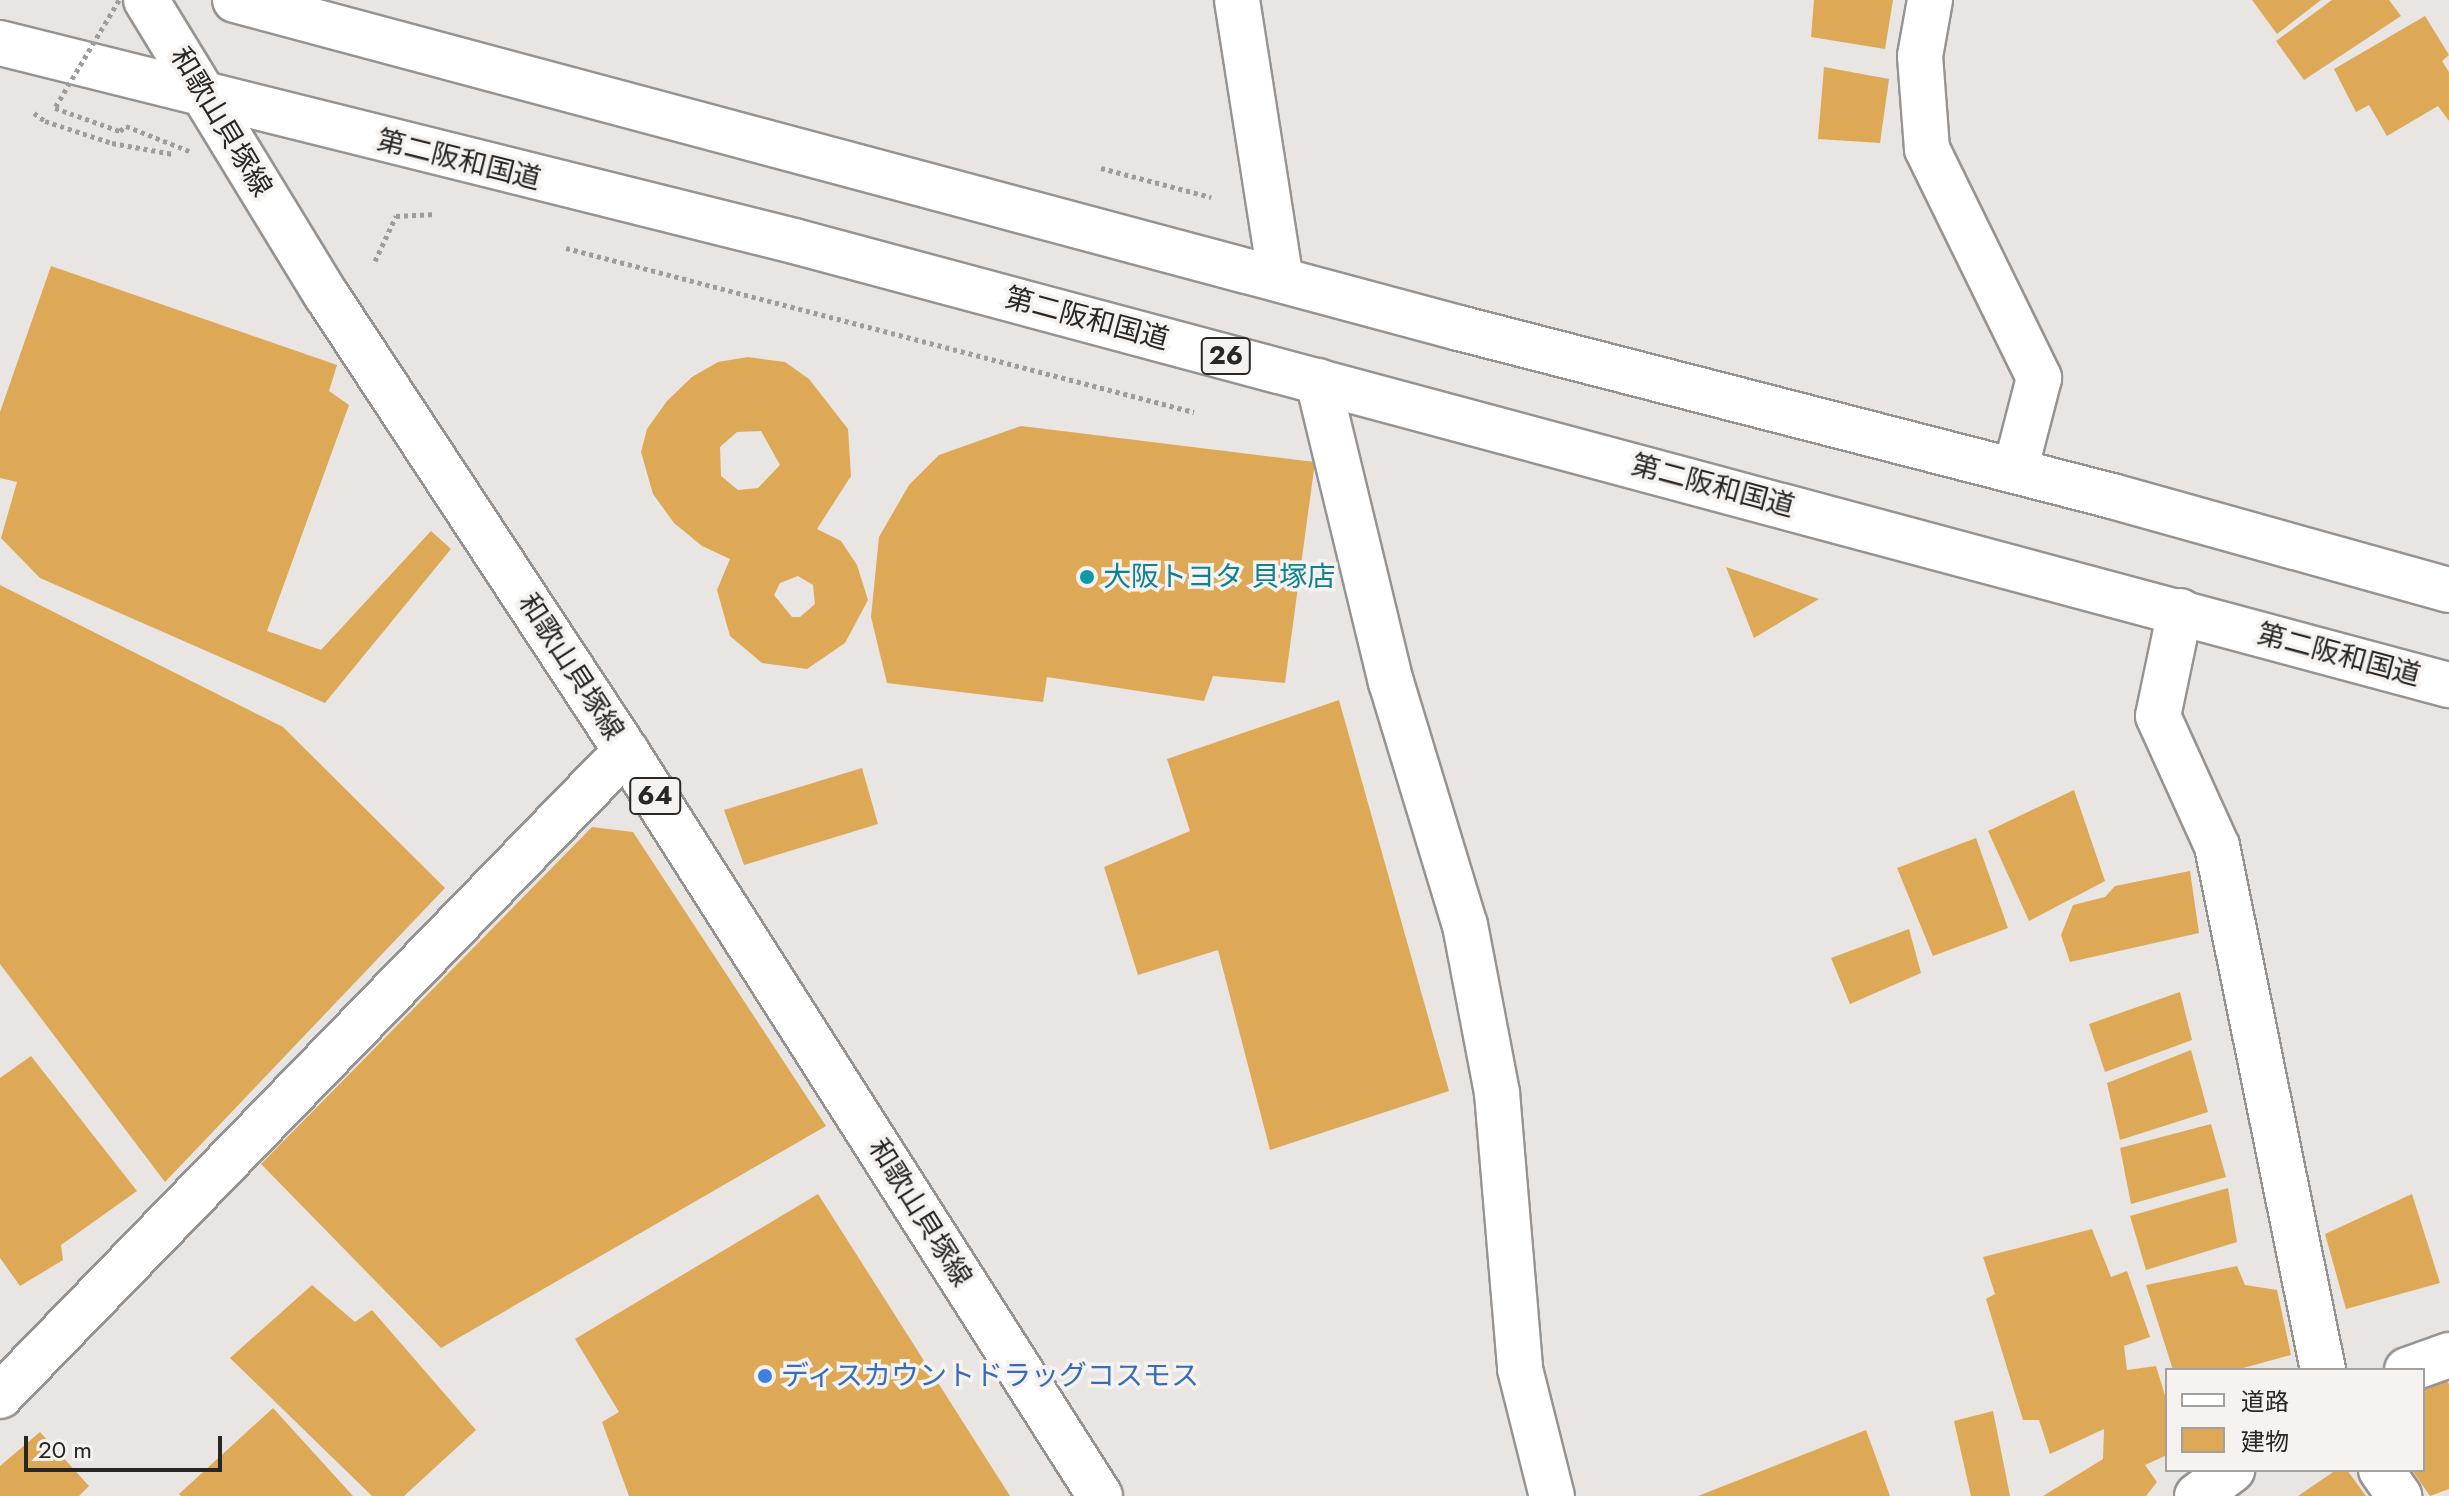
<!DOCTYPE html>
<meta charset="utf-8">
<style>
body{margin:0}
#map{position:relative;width:2449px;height:1496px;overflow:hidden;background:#e8e5e3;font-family:Jost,"Noto Sans JP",sans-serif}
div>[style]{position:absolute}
.building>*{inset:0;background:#dea956}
.path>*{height:5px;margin-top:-2.5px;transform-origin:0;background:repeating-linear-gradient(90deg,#9f9d9c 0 4px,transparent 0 8px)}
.roads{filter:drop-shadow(2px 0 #969492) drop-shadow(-2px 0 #969492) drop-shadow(0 2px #969492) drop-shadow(0 -2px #969492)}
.street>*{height:44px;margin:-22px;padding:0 22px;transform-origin:22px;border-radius:22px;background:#fff}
.primary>*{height:44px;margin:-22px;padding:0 22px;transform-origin:22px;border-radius:22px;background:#fff}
.highway>*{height:44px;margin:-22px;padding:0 22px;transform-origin:22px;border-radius:22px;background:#fff}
.path-bridge>*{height:5px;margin-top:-2.5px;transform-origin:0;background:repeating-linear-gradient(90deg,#9f9d9c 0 4px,transparent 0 8px)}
.dots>*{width:22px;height:22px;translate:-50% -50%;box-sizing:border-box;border:4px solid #f5f2f0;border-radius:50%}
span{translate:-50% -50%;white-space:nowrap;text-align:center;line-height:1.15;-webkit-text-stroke:7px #f5f2f0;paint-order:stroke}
.shield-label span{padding:2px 6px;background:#f5f2f0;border:2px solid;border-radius:6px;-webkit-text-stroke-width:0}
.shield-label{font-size:26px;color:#282726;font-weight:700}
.street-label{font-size:28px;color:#282726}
.culture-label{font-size:28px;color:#0d838f}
.left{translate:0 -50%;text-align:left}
.shop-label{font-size:28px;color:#366cbe}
.legend{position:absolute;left:2165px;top:1368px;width:260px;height:104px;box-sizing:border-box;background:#f5f2f0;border:2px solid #a3a19f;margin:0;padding:10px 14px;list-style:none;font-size:24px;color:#282726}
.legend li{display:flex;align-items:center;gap:16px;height:40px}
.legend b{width:40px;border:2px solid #a3a19f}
.scale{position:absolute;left:24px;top:1436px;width:198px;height:36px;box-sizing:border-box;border:4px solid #282726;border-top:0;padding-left:10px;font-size:24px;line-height:28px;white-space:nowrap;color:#282726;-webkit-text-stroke:6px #f5f2f0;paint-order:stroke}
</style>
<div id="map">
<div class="building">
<div style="clip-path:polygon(1814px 0,1893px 0,1885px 49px,1811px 37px)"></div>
<div style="clip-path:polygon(2252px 0,2321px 0,2277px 34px)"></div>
<div style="clip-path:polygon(2332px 0,2389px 0,2401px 16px,2304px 80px,2276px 41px)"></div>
<div style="clip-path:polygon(2425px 16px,2449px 55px,2442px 61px,2449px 72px,2449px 121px,2438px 106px,2387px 136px,2369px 105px,2356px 112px,2334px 69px)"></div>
<div style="clip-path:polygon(1824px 67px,1889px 79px,1880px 143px,1818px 139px)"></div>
<div style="clip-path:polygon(51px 266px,337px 365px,329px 391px,349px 405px,267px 631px,321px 650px,431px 531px,451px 549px,325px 703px,40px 578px,1px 538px,17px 482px,0 478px,0 412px)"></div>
<div style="clip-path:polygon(evenodd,748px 357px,785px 362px,809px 379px,848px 429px,851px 476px,817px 529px,841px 541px,857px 565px,868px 600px,845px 643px,807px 669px,762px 663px,730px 636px,717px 590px,730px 559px,702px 546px,674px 523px,653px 494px,641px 452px,647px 429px,667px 401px,692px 377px,718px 362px,748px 357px,761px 431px,780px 465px,758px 488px,738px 490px,721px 476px,720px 447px,737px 432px,761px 431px,748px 357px,798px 576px,813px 585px,815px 604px,800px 617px,792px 617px,774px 595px,780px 583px,798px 576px)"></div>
<div style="clip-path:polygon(1021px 426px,1315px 462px,1285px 683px,1213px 676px,1204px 701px,1047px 677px,1043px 702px,887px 683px,871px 617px,879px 537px,909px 485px,939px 455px)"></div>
<div style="clip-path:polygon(1726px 567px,1819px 599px,1754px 638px)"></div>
<div style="clip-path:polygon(0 585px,283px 727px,445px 888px,165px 1182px,0 964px)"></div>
<div style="clip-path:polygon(1339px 700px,1449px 1091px,1270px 1150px,1218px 950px,1138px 975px,1104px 867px,1190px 831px,1167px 759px)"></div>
<div style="clip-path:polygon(862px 768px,878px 824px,744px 865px,724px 810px)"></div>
<div style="clip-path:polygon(2074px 790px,2105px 881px,2029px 921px,1988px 831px)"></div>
<div style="clip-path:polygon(592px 827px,633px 832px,826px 1126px,441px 1348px,261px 1164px)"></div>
<div style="clip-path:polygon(1976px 838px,2008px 928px,1933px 956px,1897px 868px)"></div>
<div style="clip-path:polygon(2190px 871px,2199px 933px,2070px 962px,2061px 935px,2073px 905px,2105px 897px,2115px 886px)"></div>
<div style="clip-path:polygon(1909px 929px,1921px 973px,1850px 1004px,1831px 958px)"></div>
<div style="clip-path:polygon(2180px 992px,2192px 1040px,2105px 1072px,2089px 1024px)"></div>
<div style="clip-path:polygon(2191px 1050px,2208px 1112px,2120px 1140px,2107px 1083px)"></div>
<div style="clip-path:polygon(31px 1056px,137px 1191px,61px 1245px,63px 1260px,20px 1286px,0 1258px,0 1078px)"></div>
<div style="clip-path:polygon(2211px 1124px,2226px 1177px,2131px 1204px,2120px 1148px)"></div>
<div style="clip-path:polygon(2228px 1188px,2237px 1242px,2146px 1270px,2130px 1216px)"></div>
<div style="clip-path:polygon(818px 1194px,1010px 1496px,629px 1496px,602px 1422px,619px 1412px,575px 1339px)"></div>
<div style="clip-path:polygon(2412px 1194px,2440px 1283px,2346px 1309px,2325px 1234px)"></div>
<div style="clip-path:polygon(2092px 1229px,2111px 1277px,2127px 1271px,2150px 1337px,2124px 1346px,2127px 1370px,2156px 1366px,2167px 1402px,2167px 1455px,2145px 1465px,2157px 1482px,2146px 1496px,2043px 1496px,2103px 1459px,2104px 1429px,2050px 1454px,2039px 1420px,2023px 1420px,1986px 1299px,1995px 1294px,1983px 1257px)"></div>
<div style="clip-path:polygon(2237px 1266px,2245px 1285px,2277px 1290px,2291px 1355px,2236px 1370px,2173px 1370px,2146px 1285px)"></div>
<div style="clip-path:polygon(312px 1285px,355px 1322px,372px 1310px,476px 1430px,404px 1496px,372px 1496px,230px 1358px)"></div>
<div style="clip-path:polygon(2441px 1373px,2449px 1384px,2449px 1489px,2430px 1496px,2412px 1470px,2423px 1470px,2423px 1386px)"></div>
<div style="clip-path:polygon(273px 1408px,353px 1496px,181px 1496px,179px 1494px)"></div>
<div style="clip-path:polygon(1993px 1411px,2010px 1496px,1971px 1496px,1954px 1421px)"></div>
<div style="clip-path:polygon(1866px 1430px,1890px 1496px,1698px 1496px)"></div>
<div style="clip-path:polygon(40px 1432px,89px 1486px,79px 1496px,0 1496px,0 1466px)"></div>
<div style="clip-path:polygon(2336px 1470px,2347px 1470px,2366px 1496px,2298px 1496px)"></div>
</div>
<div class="path">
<div style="left:34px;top:113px;width:14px;rotate:36deg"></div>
<div style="left:45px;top:121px;width:71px;rotate:18.2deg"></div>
<div style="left:112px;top:143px;width:62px;rotate:10.2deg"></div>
<div style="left:1101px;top:168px;width:114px;rotate:14.8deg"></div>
<div style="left:566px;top:248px;width:649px;rotate:14.64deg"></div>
<div style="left:375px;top:261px;width:50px;rotate:-65deg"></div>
<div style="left:396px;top:216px;width:40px;rotate:-2.9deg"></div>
</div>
<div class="roads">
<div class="street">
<div style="left:1237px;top:0;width:283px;rotate:81.1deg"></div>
<div style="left:1930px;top:0;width:57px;rotate:100.1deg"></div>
<div style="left:1920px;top:56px;width:93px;rotate:85.7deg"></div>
<div style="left:1927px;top:149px;width:255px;rotate:63.9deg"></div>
<div style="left:2039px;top:378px;width:96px;rotate:104.5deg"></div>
<div style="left:1318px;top:381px;width:310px;rotate:76.4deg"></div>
<div style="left:1391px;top:682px;width:254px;rotate:73.1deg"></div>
<div style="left:1465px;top:925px;width:171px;rotate:79.2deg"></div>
<div style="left:1497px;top:1093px;width:277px;rotate:85.2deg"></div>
<div style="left:1520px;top:1369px;width:131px;rotate:75.9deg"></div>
<div style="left:2180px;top:611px;width:107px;rotate:101.8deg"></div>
<div style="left:2158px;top:716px;width:143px;rotate:65.6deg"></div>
<div style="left:2217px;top:846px;width:535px;rotate:78.56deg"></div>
<div style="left:2407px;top:1370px;width:45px;rotate:-19.7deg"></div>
<div style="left:0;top:1396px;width:899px;rotate:-45.86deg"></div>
<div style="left:2381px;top:1470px;width:32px;rotate:55deg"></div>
<div style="left:2197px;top:1496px;width:44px;rotate:-36.6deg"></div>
</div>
<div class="primary">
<div style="left:146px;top:0;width:347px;rotate:58.6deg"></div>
<div style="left:327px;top:296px;width:544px;rotate:56.69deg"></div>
<div style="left:626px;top:751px;width:883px;rotate:57.53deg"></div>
</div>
<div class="highway">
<div style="left:235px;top:0;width:1267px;rotate:15deg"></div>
<div style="left:1459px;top:328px;width:674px;rotate:14.43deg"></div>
<div style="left:2112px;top:496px;width:350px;rotate:15.6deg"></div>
<div style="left:0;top:43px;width:818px;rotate:14deg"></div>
<div style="left:794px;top:241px;width:1714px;rotate:15.02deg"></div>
</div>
</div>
<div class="path-bridge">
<div style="left:119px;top:0;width:126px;rotate:120.7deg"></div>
<div style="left:55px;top:108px;width:69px;rotate:19.5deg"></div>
<div style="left:120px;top:131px;width:8px;rotate:-40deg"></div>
<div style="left:126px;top:126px;width:68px;rotate:21.6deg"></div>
</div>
<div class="dots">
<div style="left:1087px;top:577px;background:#0f9aa8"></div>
<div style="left:765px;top:1376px;background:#3f7fe0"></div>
</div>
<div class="shield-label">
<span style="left:1226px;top:356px">26</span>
<span style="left:655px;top:796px">64</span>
</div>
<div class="street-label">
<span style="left:221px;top:122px;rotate:59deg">和歌山貝塚線</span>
<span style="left:459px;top:160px;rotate:14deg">第二阪和国道</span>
<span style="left:1087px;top:319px;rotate:15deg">第二阪和国道</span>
<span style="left:1713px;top:486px;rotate:15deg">第二阪和国道</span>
<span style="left:2339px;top:655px;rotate:15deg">第二阪和国道</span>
<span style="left:571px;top:667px;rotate:57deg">和歌山貝塚線</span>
<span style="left:920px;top:1213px;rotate:58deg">和歌山貝塚線</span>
</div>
<div class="culture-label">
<span class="left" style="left:1103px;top:577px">大阪トヨタ 貝塚店</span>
</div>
<div class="shop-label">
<span class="left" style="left:781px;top:1376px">ディスカウントドラッグコスモス</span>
</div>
<ul class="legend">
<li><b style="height:10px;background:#fff"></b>道路</li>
<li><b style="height:22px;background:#dea956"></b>建物</li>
</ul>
<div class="scale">20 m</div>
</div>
